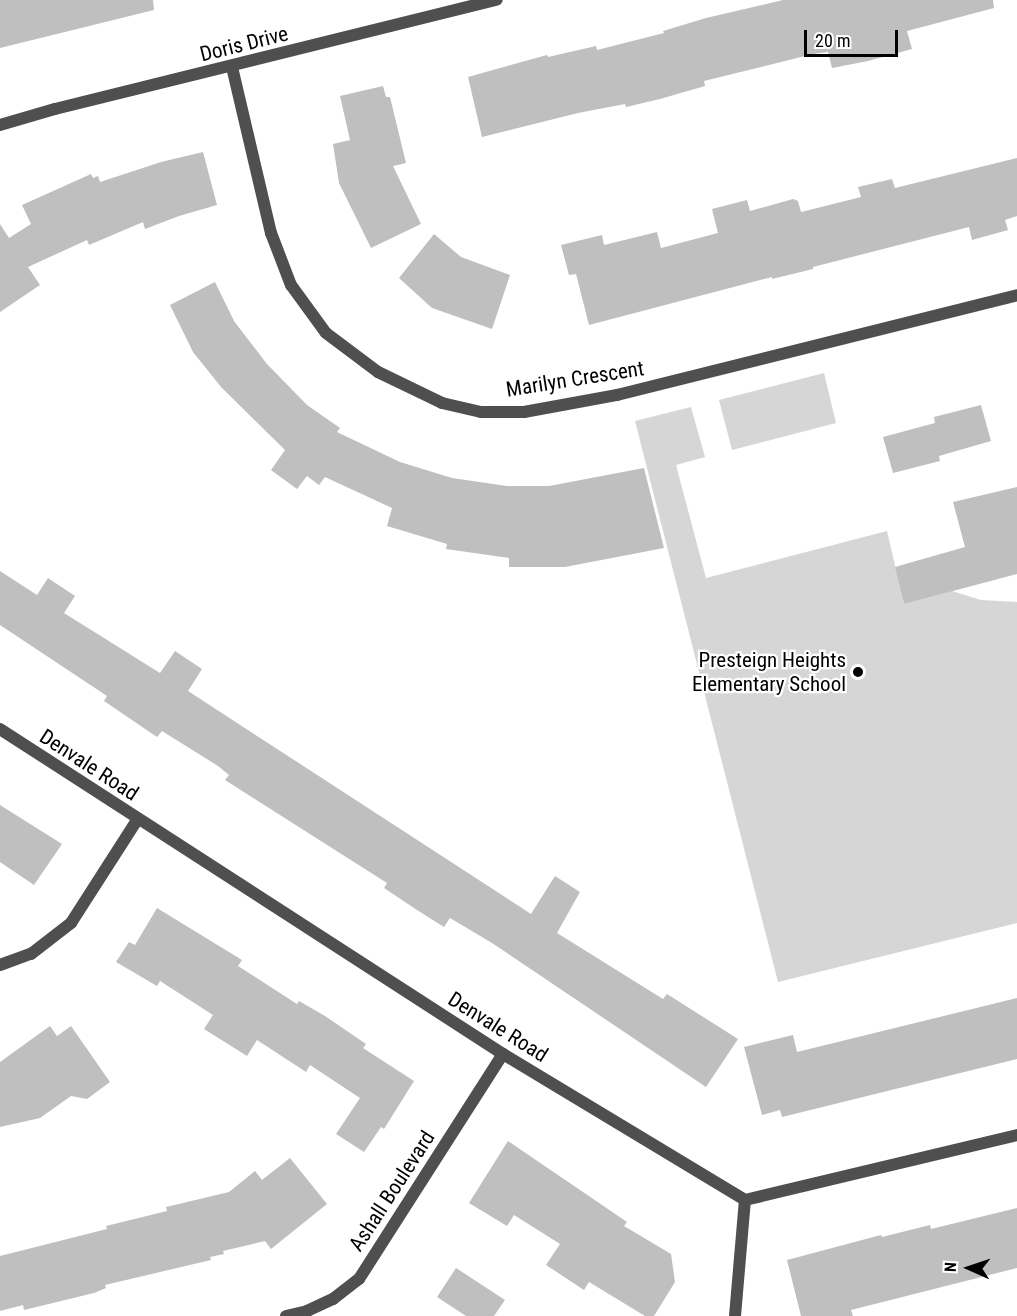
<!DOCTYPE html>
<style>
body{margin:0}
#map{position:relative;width:1017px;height:1316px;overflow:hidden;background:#fff;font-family:"Roboto Condensed",sans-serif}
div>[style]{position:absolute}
.green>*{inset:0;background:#d6d6d6}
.building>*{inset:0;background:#bfbfbf}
.minor>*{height:12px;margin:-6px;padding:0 6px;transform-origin:6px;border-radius:6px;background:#4f4f4f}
.dots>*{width:16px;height:16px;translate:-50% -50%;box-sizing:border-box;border:3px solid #fff;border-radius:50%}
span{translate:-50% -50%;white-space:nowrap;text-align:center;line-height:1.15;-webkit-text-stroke:4.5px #fff;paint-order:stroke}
.street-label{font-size:21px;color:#000}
.poi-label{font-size:21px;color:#000}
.right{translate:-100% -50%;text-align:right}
.north{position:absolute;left:939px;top:1238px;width:60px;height:60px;-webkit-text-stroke:4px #fff;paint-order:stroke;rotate:273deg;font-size:16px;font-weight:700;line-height:24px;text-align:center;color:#000}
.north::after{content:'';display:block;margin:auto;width:21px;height:27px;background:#000;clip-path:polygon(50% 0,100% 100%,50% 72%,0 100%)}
.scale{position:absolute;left:804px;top:30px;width:94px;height:27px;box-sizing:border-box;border:3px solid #000;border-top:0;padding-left:8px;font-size:18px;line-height:21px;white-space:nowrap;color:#000;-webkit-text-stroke:4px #fff;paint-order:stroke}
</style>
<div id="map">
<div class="green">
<div style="clip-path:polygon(824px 373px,836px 423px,732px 450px,719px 400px)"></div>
<div style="clip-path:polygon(691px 407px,705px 457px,676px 465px,706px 578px,887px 531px,904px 604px,952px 591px,981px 600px,1017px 602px,1017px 923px,778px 982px,635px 421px)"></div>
</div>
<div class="building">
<div style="clip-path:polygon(0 0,153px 0,154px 10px,0 48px)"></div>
<div style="clip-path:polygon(783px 0,993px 0,994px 8px,907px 31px,912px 49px,868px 61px,832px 68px,828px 52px,813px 54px,704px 81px,705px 86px,660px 99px,626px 107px,625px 104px,578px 113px,482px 137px,468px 77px,547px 55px,548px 57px,596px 46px,597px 50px,664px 33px,663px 31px,706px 18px)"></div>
<div style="clip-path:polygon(383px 86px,386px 97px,390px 97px,406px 163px,393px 166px,421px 224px,371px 248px,339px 183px,333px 144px,350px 140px,340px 96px)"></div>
<div style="clip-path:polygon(203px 152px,217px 205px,179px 216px,145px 229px,143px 222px,89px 245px,87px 240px,28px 267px,40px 285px,0 312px,0 224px,9px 238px,31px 224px,22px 205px,91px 174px,93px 178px,98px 176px,100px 182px,161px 162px)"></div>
<div style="clip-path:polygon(1017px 158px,1017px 216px,1005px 220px,1008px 230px,972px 240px,969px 227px,813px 267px,813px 269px,772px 279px,772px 277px,589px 325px,576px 274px,569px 275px,561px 245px,602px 235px,604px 245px,657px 232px,661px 248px,718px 233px,712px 209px,747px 200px,750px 211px,793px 199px,798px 201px,801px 212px,861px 197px,858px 187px,892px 179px,895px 188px)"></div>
<div style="clip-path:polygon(434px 234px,461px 257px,510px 275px,492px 329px,432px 308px,399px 278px)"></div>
<div style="clip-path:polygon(215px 282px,234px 321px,267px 364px,307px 405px,340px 428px,337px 432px,400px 462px,452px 478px,507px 486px,549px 486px,644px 468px,664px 548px,565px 567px,509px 567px,509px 558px,446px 549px,447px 544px,387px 526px,392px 508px,325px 477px,319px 485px,307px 476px,297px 489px,271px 470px,285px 450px,221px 387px,193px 352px,170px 305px)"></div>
<div style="clip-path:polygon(981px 405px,991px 441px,939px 456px,940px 461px,893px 473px,883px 437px,935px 423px,934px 417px)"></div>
<div style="clip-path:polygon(1017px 487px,1017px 574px,904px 604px,895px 567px,965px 547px,953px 502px)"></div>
<div style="clip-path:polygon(0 571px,37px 595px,48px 578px,75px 596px,64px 613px,160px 673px,175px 651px,202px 669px,188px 691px,531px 914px,555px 876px,580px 892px,557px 933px,663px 999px,667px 994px,738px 1039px,706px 1087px,492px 943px,450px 918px,444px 927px,417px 910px,384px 888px,387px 883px,225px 780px,229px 775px,218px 766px,162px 731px,157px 737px,104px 701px,107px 696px,0 625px)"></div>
<div style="clip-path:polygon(0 805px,62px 844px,34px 885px,0 862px)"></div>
<div style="clip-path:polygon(157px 908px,242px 960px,238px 966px,297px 1004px,299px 1001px,325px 1016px,366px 1044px,363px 1048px,414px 1081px,384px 1129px,381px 1127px,364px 1152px,336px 1134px,360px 1098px,310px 1065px,306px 1072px,257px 1040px,247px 1056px,204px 1029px,213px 1015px,160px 981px,157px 986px,116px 962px,129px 942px,135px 945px)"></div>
<div style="clip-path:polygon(1017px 998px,1017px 1059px,782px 1117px,780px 1110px,762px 1115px,744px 1047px,793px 1035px,797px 1052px)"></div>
<div style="clip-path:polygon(50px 1026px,57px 1036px,71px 1026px,110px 1082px,87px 1099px,71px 1096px,40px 1118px,0 1127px,0 1062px)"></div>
<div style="clip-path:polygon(508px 1141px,627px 1222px,624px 1226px,671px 1254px,675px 1282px,654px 1316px,645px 1316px,589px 1282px,584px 1290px,546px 1265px,560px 1244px,514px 1215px,507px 1226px,469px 1203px)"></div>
<div style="clip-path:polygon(290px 1158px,327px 1204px,271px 1249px,265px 1241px,223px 1251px,224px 1254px,210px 1257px,211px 1260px,105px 1285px,106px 1288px,94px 1293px,24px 1310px,23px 1305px,0 1311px,0 1256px,107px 1229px,106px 1226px,167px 1211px,166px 1207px,229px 1192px,255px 1171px,262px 1180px)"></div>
<div style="clip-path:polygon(1017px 1208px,1017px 1268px,851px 1310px,853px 1316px,801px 1316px,787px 1260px,881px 1235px,882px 1237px,930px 1225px,931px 1229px)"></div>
<div style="clip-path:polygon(456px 1268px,505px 1300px,494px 1316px,466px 1316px,437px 1297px)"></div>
</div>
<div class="minor">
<div style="left:232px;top:67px;width:171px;rotate:76.8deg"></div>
<div style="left:271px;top:233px;width:56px;rotate:69deg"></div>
<div style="left:291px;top:285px;width:59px;rotate:53.9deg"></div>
<div style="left:326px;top:333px;width:65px;rotate:36.9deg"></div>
<div style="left:378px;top:372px;width:71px;rotate:25.8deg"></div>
<div style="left:442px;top:403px;width:40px;rotate:13deg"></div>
<div style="left:481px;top:412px;width:43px"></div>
<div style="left:524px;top:412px;width:95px;rotate:-10.4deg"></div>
<div style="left:617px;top:395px;width:412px;rotate:-14deg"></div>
<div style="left:0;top:125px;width:57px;rotate:-16.2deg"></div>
<div style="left:55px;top:109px;width:455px;rotate:-13.9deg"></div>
<div style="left:0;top:729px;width:599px;rotate:32.87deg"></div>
<div style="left:503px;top:1054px;width:283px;rotate:31.1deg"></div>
<div style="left:745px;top:1200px;width:280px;rotate:-13.4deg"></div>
<div style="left:0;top:965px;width:33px;rotate:-20deg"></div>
<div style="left:31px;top:954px;width:51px;rotate:-37.8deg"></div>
<div style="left:71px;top:923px;width:122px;rotate:-57.3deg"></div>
<div style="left:286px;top:1316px;width:22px;rotate:-13deg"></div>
<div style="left:307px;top:1311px;width:29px;rotate:-25deg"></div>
<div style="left:333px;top:1299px;width:33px;rotate:-38deg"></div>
<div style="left:359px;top:1279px;width:267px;rotate:-57.4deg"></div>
<div style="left:735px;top:1316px;width:116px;rotate:-85.1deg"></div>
</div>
<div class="dots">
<div style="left:858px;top:672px;background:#000"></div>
</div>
<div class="street-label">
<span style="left:244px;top:44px;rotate:-14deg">Doris Drive</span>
<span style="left:575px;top:379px;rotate:-9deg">Marilyn Crescent</span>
<span style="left:89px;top:765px;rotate:33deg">Denvale Road</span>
<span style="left:498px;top:1027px;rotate:32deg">Denvale Road</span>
<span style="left:392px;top:1191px;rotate:-57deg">Ashall Boulevard</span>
</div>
<div class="poi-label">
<span class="right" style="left:846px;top:672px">Presteign Heights<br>Elementary School</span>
</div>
<div class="north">N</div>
<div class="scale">20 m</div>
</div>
